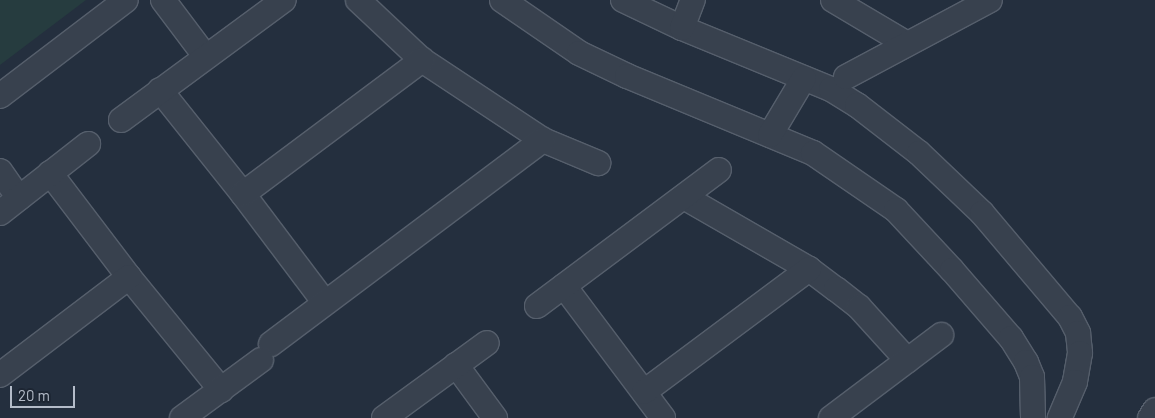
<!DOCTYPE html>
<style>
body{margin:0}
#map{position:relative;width:1155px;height:418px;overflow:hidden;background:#242f3e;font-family:Barlow,sans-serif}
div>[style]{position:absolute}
.green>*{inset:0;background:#263c3f}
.roads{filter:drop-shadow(1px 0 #565f6c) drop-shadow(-1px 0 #565f6c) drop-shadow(0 1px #565f6c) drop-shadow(0 -1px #565f6c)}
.minor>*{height:24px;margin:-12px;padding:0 12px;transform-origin:12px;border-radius:12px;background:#38414e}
span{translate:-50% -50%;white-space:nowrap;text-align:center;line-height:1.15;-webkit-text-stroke:5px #1d2633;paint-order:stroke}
.scale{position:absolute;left:10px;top:386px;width:65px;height:22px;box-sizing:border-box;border:2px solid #b4bcc9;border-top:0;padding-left:6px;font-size:15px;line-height:18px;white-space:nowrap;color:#b4bcc9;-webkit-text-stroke:4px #1d2633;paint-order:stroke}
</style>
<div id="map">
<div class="green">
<div style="clip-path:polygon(0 0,86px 0,0 65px)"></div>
</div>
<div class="roads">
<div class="minor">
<div style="left:163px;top:0;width:71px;rotate:53deg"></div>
<div style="left:358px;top:0;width:88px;rotate:43.2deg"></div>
<div style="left:422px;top:60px;width:145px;rotate:33.5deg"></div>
<div style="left:543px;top:140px;width:60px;rotate:22.7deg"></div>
<div style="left:502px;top:0;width:93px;rotate:34.5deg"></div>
<div style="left:579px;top:53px;width:53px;rotate:25.6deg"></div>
<div style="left:627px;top:76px;width:201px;rotate:22.5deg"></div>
<div style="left:813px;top:153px;width:101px;rotate:34.5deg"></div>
<div style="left:896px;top:210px;width:82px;rotate:47deg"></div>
<div style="left:952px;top:270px;width:90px;rotate:49.1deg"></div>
<div style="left:1011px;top:338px;width:28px;rotate:58deg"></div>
<div style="left:1026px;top:362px;width:16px;rotate:68deg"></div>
<div style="left:1032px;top:377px;width:41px;rotate:88.6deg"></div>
<div style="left:623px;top:0;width:65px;rotate:25.4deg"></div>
<div style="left:682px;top:28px;width:161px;rotate:22.3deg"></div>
<div style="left:831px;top:89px;width:31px;rotate:32deg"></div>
<div style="left:857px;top:105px;width:78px;rotate:37.7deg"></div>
<div style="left:919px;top:153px;width:87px;rotate:43.6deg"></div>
<div style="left:982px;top:213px;width:136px;rotate:49.8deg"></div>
<div style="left:1070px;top:317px;width:18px;rotate:63deg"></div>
<div style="left:1078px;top:333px;width:20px;rotate:84deg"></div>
<div style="left:1080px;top:353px;width:29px;rotate:100deg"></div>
<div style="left:1075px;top:382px;width:39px;rotate:113deg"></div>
<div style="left:833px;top:0;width:86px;rotate:30.7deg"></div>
<div style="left:682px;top:28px;width:30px;rotate:-69deg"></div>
<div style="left:846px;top:77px;width:163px;rotate:-28.1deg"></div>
<div style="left:160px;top:90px;width:133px;rotate:51.4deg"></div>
<div style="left:243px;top:194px;width:136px;rotate:53deg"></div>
<div style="left:0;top:96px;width:158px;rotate:-37.3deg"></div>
<div style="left:121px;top:120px;width:202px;rotate:-36.4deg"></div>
<div style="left:770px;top:135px;width:66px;rotate:-59.2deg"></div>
<div style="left:0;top:171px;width:33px;rotate:55deg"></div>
<div style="left:50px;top:173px;width:131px;rotate:52.8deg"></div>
<div style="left:129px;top:277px;width:146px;rotate:50.8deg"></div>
<div style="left:243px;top:194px;width:224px;rotate:-36.8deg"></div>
<div style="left:684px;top:197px;width:144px;rotate:29.9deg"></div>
<div style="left:809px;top:269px;width:34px;rotate:37deg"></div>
<div style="left:836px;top:289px;width:29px;rotate:38deg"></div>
<div style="left:859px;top:307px;width:72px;rotate:47.8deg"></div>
<div style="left:0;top:213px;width:112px;rotate:-38.1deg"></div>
<div style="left:564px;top:286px;width:165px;rotate:53.1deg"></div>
<div style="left:537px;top:306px;width:227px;rotate:-36.8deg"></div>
<div style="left:271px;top:344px;width:340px;rotate:-36.9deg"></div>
<div style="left:456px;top:365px;width:66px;rotate:53.7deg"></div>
<div style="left:0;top:375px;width:162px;rotate:-37.2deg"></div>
<div style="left:644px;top:392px;width:206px;rotate:-36.7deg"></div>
<div style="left:182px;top:418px;width:98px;rotate:-36.3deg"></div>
<div style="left:384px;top:418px;width:127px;rotate:-36.1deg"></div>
<div style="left:831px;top:418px;width:138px;rotate:-37deg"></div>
<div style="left:1150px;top:418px;width:9px;rotate:-58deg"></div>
</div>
</div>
<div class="scale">20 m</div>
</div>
